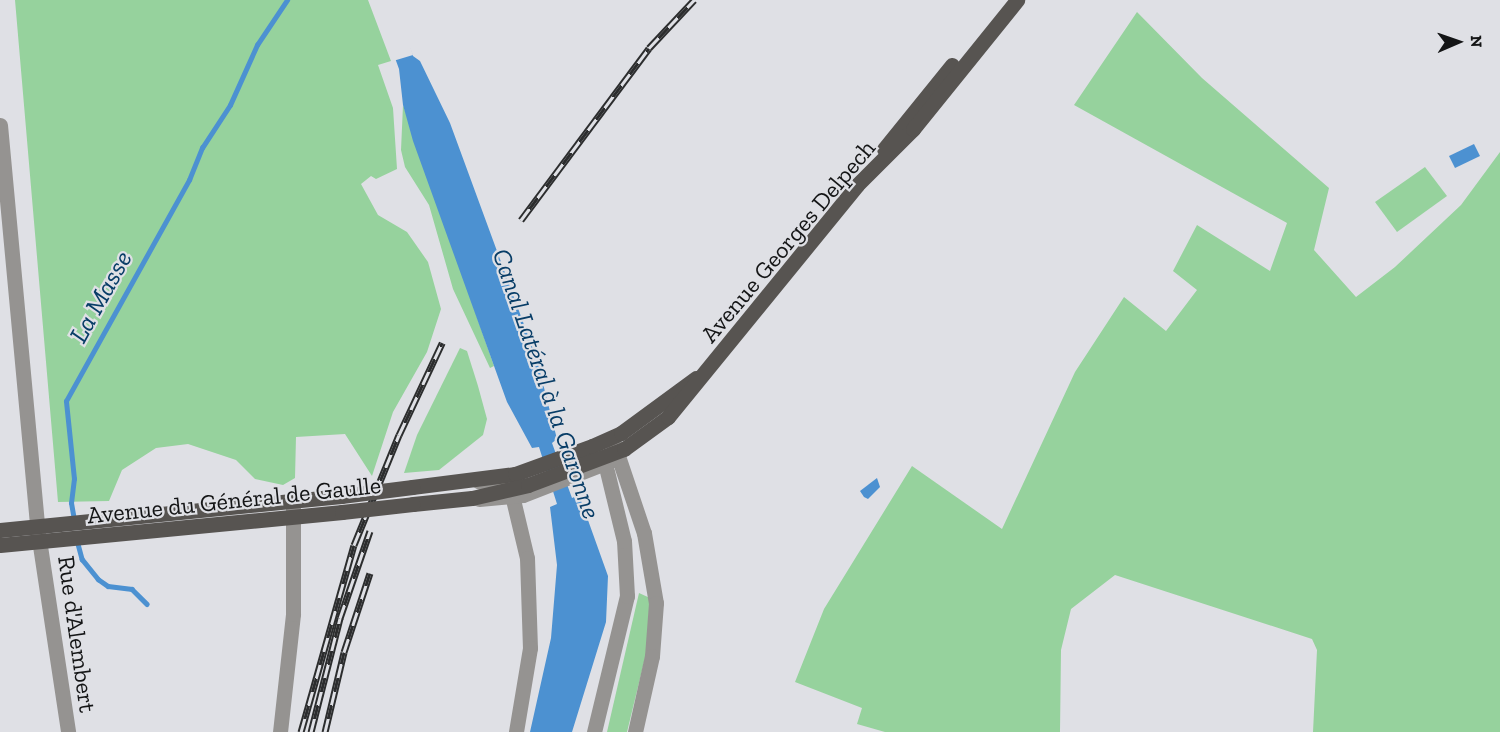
<!DOCTYPE html>
<meta charset="utf-8">
<style>
body{margin:0}
#map{position:relative;width:1500px;height:732px;overflow:hidden;background:#dfe0e5;font-family:"Zilla Slab",serif}
div>[style]{position:absolute}
.green>*{inset:0;background:#96d29d}
.water>*{inset:0;background:#4c91d1}
.pier>*{inset:0;background:#dfe0e5}
.stream>*{height:4.5px;margin:-2.25px;padding:0 2.25px;transform-origin:2.25px;border-radius:2.25px;background:#4c91d1}
.minor>*{height:15px;margin:-7.5px;padding:0 7.5px;transform-origin:7.5px;border-radius:7.5px;background:#959391}
.major>*{height:15px;margin:-7.5px;padding:0 7.5px;transform-origin:7.5px;border-radius:7.5px;background:#575451}
.rail>*{height:7px;margin-top:-3.5px;transform-origin:0;background:repeating-linear-gradient(90deg,#dfe0e5 0 14px,#2c2d2e 0 28px);box-sizing:border-box;border-block:2px solid #2c2d2e}
.major-bridge>*{height:15px;margin:-7.5px;padding:0 7.5px;transform-origin:7.5px;border-radius:7.5px;background:#575451}
span{translate:-50% -50%;white-space:nowrap;text-align:center;line-height:1.15;-webkit-text-stroke:4.5px #dfe0e5;paint-order:stroke}
.street-label{font-size:24px;color:#141516}
.water-label{font-size:26px;color:#083d67;font-style:italic}
.north{position:absolute;left:1428px;top:12px;width:60px;height:60px;-webkit-text-stroke:4px #dfe0e5;paint-order:stroke;rotate:88deg;font-size:16px;font-weight:700;line-height:24px;text-align:center;color:#141516}
.north::after{content:'';display:block;margin:auto;width:21px;height:27px;background:#141516;clip-path:polygon(50% 0,100% 100%,50% 72%,0 100%)}
</style>
<div id="map">
<div class="green">
<div style="clip-path:polygon(15px 0,368px 0,391px 61px,378px 65px,393px 108px,397px 169px,376px 179px,371px 176px,361px 184px,378px 215px,407px 232px,428px 262px,441px 309px,427px 352px,393px 412px,372px 476px,345px 434px,296px 437px,295px 478px,283px 485px,255px 479px,236px 460px,188px 444px,156px 448px,122px 470px,109px 501px,58px 502px)"></div>
<div style="clip-path:polygon(1137px 12px,1202px 78px,1329px 188px,1314px 250px,1356px 297px,1395px 267px,1461px 205px,1500px 152px,1500px 732px,1313px 732px,1317px 650px,1312px 639px,1115px 575px,1071px 609px,1061px 650px,1060px 732px,885px 732px,857px 724px,862px 708px,795px 682px,824px 609px,912px 466px,1002px 529px,1075px 372px,1124px 297px,1166px 331px,1197px 290px,1173px 271px,1197px 225px,1270px 271px,1287px 223px,1074px 105px)"></div>
<div style="clip-path:polygon(403px 105px,494px 366px,490px 368px,453px 289px,429px 205px,405px 167px,401px 150px)"></div>
<div style="clip-path:polygon(1425px 167px,1447px 196px,1397px 232px,1375px 202px)"></div>
<div style="clip-path:polygon(460px 348px,467px 351px,478px 386px,487px 419px,483px 435px,439px 470px,404px 473px,417px 435px)"></div>
<div style="clip-path:polygon(639px 593px,650px 598px,646px 654px,627px 732px,607px 732px)"></div>
</div>
<div class="water">
<div style="clip-path:polygon(374px 0,393px 0,413px 56px,420px 61px,450px 123px,537px 360px,557px 439px,552px 443px,572px 498px,579px 495px,608px 576px,606px 622px,572px 732px,530px 732px,551px 638px,557px 565px,550px 507px,557px 504px,539px 447px,532px 448px,507px 402px,413px 141px,403px 105px,399px 69px)"></div>
<div style="clip-path:polygon(1474px 144px,1480px 156px,1455px 168px,1449px 156px)"></div>
<div style="clip-path:polygon(877px 478px,880px 487px,868px 499px,864px 497px,860px 491px)"></div>
</div>
<div class="pier">
<div style="clip-path:polygon(371px 0,396px 0,413px 55px,393px 61px)"></div>
</div>
<div class="stream">
<div style="left:74px;top:520px;width:17px;rotate:-100deg"></div>
<div style="left:71px;top:503px;width:24px;rotate:-83deg"></div>
<div style="left:74px;top:479px;width:78px;rotate:-95.9deg"></div>
<div style="left:66px;top:401px;width:253px;rotate:-60.9deg"></div>
<div style="left:189px;top:180px;width:35px;rotate:-68deg"></div>
<div style="left:202px;top:148px;width:51px;rotate:-56.9deg"></div>
<div style="left:230px;top:105px;width:66px;rotate:-65.8deg"></div>
<div style="left:257px;top:45px;width:54px;rotate:-56.3deg"></div>
<div style="left:77px;top:540px;width:20px;rotate:75deg"></div>
<div style="left:82px;top:559px;width:26px;rotate:51deg"></div>
<div style="left:98px;top:579px;width:12px;rotate:35deg"></div>
<div style="left:108px;top:586px;width:24px;rotate:7deg"></div>
<div style="left:132px;top:589px;width:21px;rotate:45deg"></div>
</div>
<div class="minor">
<div style="left:0;top:125px;width:403px;rotate:84.7deg"></div>
<div style="left:37px;top:526px;width:208px;rotate:81.4deg"></div>
<div style="left:614px;top:444px;width:94px;rotate:71.4deg"></div>
<div style="left:644px;top:533px;width:71px;rotate:80.3deg"></div>
<div style="left:656px;top:603px;width:53px;rotate:94.3deg"></div>
<div style="left:652px;top:656px;width:78px;rotate:102.6deg"></div>
<div style="left:478px;top:481px;width:34px;rotate:17deg"></div>
<div style="left:511px;top:491px;width:69px;rotate:76.6deg"></div>
<div style="left:527px;top:558px;width:90px;rotate:88.1deg"></div>
<div style="left:530px;top:648px;width:85px;rotate:99.5deg"></div>
<div style="left:479px;top:499px;width:44px;rotate:-5.2deg"></div>
<div style="left:523px;top:495px;width:97px;rotate:-21.3deg"></div>
<div style="left:280px;top:732px;width:119px;rotate:-83.7deg"></div>
<div style="left:293px;top:614px;width:109px;rotate:-90deg"></div>
<div style="left:594px;top:732px;width:140px;rotate:-76.4deg"></div>
<div style="left:627px;top:596px;width:55px;rotate:-93.1deg"></div>
<div style="left:624px;top:541px;width:72px;rotate:-103.7deg"></div>
</div>
<div class="major">
<div style="left:884px;top:149px;width:108px;rotate:-51deg"></div>
<div style="left:412px;top:487px;width:104px;rotate:-7.2deg"></div>
<div style="left:515px;top:474px;width:82px;rotate:-20deg"></div>
<div style="left:592px;top:446px;width:32px;rotate:-24deg"></div>
<div style="left:621px;top:433px;width:93px;rotate:-36.3deg"></div>
<div style="left:413px;top:504px;width:59px;rotate:-5.8deg"></div>
<div style="left:472px;top:498px;width:57px;rotate:-13.1deg"></div>
<div style="left:528px;top:485px;width:103px;rotate:-20.6deg"></div>
<div style="left:624px;top:449px;width:54px;rotate:-36deg"></div>
<div style="left:668px;top:417px;width:299px;rotate:-50.8deg"></div>
<div style="left:857px;top:185px;width:79px;rotate:-45deg"></div>
<div style="left:913px;top:129px;width:166px;rotate:-51.1deg"></div>
<div style="left:0;top:530px;width:343px;rotate:-5.7deg"></div>
<div style="left:0;top:545px;width:344px;rotate:-5.5deg"></div>
</div>
<div class="rail">
<div style="left:521px;top:220px;width:214px;rotate:-53.3deg"></div>
<div style="left:649px;top:48px;width:66px;rotate:-46.8deg"></div>
<div style="left:301px;top:732px;width:194px;rotate:-74.2deg"></div>
<div style="left:354px;top:545px;width:119px;rotate:-67.8deg"></div>
<div style="left:399px;top:435px;width:102px;rotate:-64.9deg"></div>
<div style="left:311px;top:732px;width:118px;rotate:-75.7deg"></div>
<div style="left:340px;top:618px;width:92px;rotate:-71deg"></div>
<div style="left:325px;top:732px;width:82px;rotate:-76.6deg"></div>
<div style="left:344px;top:652px;width:83px;rotate:-71.8deg"></div>
</div>
<div class="major-bridge">
<div style="left:341px;top:496px;width:72px;rotate:-7.2deg"></div>
<div style="left:342px;top:512px;width:71px;rotate:-6.4deg"></div>
</div>
<div class="street-label">
<span style="left:788px;top:241px;rotate:-50deg">Avenue Georges Delpech</span>
<span style="left:234px;top:500px;rotate:-6deg">Avenue du Général de Gaulle</span>
<span style="left:77px;top:634px;rotate:82deg">Rue d'Alembert</span>
</div>
<div class="water-label">
<span style="left:101px;top:297px;rotate:-61deg">La Masse</span>
<span style="left:546px;top:384px;rotate:71deg">Canal Latéral à la Garonne</span>
</div>
<div class="north">N</div>
</div>
